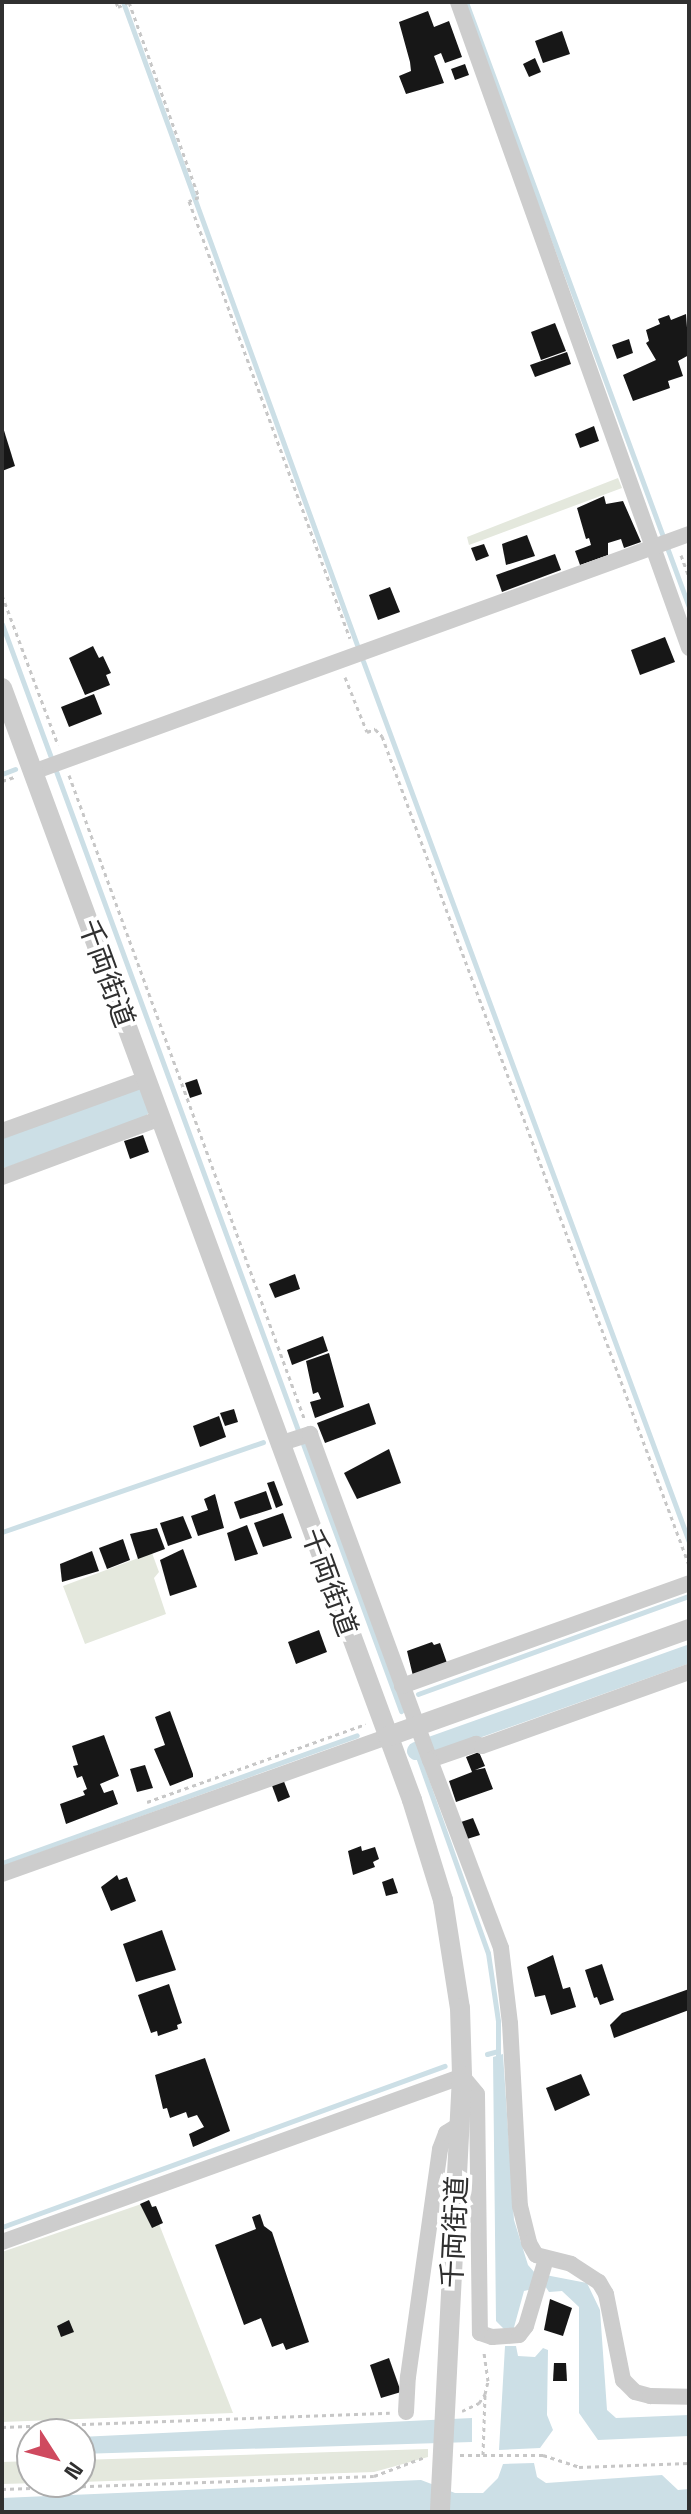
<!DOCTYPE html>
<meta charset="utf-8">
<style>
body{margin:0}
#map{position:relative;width:691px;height:2514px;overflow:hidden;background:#fff;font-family:"Space Grotesk","Noto Sans JP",sans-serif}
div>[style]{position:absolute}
.green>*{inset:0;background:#e4e8dd}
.water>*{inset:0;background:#ccdfe6}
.stream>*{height:5px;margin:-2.5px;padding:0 2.5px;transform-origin:2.5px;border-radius:2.5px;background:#ccdfe6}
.canal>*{height:18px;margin:-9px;padding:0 9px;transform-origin:9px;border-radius:9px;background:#ccdfe6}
.river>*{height:32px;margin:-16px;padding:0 16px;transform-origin:16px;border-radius:16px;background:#ccdfe6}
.building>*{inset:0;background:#171717}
.path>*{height:3px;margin-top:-1.5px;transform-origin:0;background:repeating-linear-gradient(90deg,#c7c7c7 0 4px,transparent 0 8px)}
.minor>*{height:16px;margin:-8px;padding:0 8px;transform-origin:8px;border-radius:8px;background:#cdcdcd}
.tertiary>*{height:20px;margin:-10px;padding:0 10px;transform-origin:10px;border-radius:10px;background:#cdcdcd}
span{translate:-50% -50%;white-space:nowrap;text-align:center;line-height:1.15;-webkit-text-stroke:8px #fff;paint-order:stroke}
.street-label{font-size:28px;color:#303030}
.frame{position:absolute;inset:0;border:4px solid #303030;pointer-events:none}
.north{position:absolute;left:16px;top:2418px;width:80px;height:80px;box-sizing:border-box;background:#fff;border:2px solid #acacac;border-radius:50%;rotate:126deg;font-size:22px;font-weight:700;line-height:32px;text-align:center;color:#303030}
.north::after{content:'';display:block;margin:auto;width:28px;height:36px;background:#cf4a5f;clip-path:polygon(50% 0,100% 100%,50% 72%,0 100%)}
</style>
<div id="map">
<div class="green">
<div style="clip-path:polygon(618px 478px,622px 488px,469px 545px,467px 537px)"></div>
<div style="clip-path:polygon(152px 1553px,159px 1572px,154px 1578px,166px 1614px,85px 1644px,63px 1586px)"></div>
<div style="clip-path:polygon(150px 2201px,233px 2413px,2px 2422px,2px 2252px)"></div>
<div style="clip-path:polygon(428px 2449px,428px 2457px,374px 2472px,80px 2482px,80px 2460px)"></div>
<div style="clip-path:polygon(32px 2461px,32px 2482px,75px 2482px,2px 2484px,2px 2462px)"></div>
</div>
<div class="water">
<div style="clip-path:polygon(503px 2054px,514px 2220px,528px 2265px,535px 2273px,587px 2283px,600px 2310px,607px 2410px,616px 2418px,689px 2415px,689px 2436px,598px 2440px,579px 2413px,579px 2307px,562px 2291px,549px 2292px,545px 2286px,524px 2291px,513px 2331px,506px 2331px,496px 2321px,493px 2057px)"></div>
<div style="clip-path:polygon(505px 2346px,516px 2346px,518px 2356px,535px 2357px,543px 2348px,548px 2350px,547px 2415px,553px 2430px,540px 2448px,499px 2450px)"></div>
<div style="clip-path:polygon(472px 2418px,472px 2442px,80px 2454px,80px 2437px)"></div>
<div style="clip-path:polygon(534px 2463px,537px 2477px,546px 2483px,662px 2475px,678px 2490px,689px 2489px,689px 2512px,2px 2512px,2px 2498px,421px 2480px,455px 2493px,483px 2493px,498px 2478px,503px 2464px)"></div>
</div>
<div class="stream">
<div style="left:123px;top:2px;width:684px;rotate:70deg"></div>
<div style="left:466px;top:2px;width:645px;rotate:69.77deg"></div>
<div style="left:2px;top:624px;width:1158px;rotate:69.84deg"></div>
<div style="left:363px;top:661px;width:939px;rotate:69.69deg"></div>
<div style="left:2px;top:774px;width:14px;rotate:-21deg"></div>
<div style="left:2px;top:1532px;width:276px;rotate:-19deg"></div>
<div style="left:418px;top:1694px;width:288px;rotate:-19.9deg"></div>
<div style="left:416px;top:1751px;width:214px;rotate:70.4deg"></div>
<div style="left:488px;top:1953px;width:69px;rotate:81.6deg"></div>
<div style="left:498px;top:2021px;width:40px;rotate:90deg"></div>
<div style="left:2px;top:1863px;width:377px;rotate:-19.8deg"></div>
<div style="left:487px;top:2054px;width:11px;rotate:-15deg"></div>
<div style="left:2px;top:2227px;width:471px;rotate:-20deg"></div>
</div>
<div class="canal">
<div style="left:416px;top:1751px;width:290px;rotate:-19.6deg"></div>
</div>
<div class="river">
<div style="left:2px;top:1152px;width:143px;rotate:-20.1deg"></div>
</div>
<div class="building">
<div style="clip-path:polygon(428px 11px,434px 27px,449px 21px,462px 57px,445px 63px,441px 53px,434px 56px,444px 83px,406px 94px,399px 76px,411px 71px,410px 62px,399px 22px)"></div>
<div style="clip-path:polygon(562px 31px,570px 54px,543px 63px,535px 41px)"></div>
<div style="clip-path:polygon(535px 58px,541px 72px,529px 77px,523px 64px)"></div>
<div style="clip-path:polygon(465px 64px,469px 75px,455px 80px,451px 69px)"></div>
<div style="clip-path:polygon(686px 314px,689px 355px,678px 361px,683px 376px,668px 381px,670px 388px,633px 401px,623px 375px,656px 360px,646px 343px,649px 341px,646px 330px,660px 324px,658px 319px,669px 315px,671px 320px)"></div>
<div style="clip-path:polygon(555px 323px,566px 351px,541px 360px,531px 332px)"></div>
<div style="clip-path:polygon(629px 339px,633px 353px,617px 359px,612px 345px)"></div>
<div style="clip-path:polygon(567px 352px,571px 364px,535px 377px,530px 365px)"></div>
<div style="clip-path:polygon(2px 424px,15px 466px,2px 471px)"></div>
<div style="clip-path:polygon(594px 426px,599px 441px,580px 448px,575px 434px)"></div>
<div style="clip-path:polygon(604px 496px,606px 504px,623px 501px,641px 542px,624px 548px,621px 539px,608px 543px,608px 555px,580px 565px,575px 551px,591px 545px,589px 538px,586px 539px,577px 508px)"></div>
<div style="clip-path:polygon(527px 535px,535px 556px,506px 565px,502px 544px)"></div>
<div style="clip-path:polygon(484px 544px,489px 556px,476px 561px,471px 548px)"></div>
<div style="clip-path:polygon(555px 554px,561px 570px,502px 592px,496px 575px)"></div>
<div style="clip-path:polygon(390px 587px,400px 612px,378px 620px,369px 595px)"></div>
<div style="clip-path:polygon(665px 637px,675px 662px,640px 675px,631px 650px)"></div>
<div style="clip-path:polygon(93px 646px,99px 658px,103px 656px,111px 673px,106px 675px,110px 685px,85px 695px,69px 658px)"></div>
<div style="clip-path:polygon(94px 694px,102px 714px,69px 727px,61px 707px)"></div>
<div style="clip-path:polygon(197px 1079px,202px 1094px,190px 1098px,185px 1083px)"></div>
<div style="clip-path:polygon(143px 1135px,149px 1152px,130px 1159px,124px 1141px)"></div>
<div style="clip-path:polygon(295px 1274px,300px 1289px,275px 1298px,269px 1284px)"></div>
<div style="clip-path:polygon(323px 1336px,328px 1351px,292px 1365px,287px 1350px)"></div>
<div style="clip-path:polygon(329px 1353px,344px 1407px,315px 1418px,310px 1402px,321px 1399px,318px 1392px,313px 1394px,306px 1361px)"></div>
<div style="clip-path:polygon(369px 1403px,376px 1424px,325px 1443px,317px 1423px)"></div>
<div style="clip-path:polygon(234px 1409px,238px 1422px,225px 1426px,220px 1413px)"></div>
<div style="clip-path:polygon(219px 1416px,226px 1437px,200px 1447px,193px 1426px)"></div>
<div style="clip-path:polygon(389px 1449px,401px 1483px,357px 1499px,344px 1473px)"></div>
<div style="clip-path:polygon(274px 1481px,283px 1505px,276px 1508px,267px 1483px)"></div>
<div style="clip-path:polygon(266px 1491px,272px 1509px,240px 1519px,234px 1502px)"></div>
<div style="clip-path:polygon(215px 1494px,224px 1528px,198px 1536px,191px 1516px,208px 1510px,204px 1499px)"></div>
<div style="clip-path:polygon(283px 1513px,292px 1538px,263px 1547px,254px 1523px)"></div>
<div style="clip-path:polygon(183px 1516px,192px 1538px,168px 1546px,160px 1523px)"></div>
<div style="clip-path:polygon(247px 1525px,258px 1554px,235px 1561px,227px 1533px)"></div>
<div style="clip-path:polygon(157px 1528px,165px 1549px,138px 1559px,130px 1534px)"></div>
<div style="clip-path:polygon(123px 1539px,130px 1560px,107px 1569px,99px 1548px)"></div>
<div style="clip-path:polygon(183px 1549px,197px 1587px,170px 1596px,160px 1560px)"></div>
<div style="clip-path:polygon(92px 1551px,99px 1571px,62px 1582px,60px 1564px)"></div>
<div style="clip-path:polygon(319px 1630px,327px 1652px,296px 1664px,288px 1642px)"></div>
<div style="clip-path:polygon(432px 1642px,434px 1645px,440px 1643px,447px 1663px,413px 1676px,407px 1651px)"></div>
<div style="clip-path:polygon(170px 1711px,193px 1774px,193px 1777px,170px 1786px,154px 1749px,165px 1745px,155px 1717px)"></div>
<div style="clip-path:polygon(104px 1735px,119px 1776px,100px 1784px,104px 1793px,113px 1790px,118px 1804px,66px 1824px,60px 1804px,85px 1795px,83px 1791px,87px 1789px,82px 1776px,77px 1778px,73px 1766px,78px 1765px,72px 1746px)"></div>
<div style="clip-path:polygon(479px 1752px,485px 1766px,475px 1770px,485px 1768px,493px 1789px,456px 1802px,449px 1781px,472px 1772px,466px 1757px)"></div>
<div style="clip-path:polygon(145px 1765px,153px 1788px,137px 1792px,130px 1769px)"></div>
<div style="clip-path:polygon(283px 1779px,290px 1797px,278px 1802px,271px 1783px)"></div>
<div style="clip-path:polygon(473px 1818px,480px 1835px,467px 1839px,461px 1822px)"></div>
<div style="clip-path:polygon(361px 1846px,362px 1851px,375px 1847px,379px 1859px,373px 1862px,375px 1867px,353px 1875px,348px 1851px)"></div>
<div style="clip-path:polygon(117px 1875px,119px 1880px,127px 1877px,136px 1901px,111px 1911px,101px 1887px)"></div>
<div style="clip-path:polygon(393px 1878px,398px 1893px,386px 1896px,382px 1882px)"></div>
<div style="clip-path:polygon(162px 1930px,176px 1970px,136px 1982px,123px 1944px)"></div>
<div style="clip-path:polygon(553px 1955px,563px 1989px,570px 1987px,576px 2007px,551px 2015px,545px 1995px,535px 1997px,527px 1967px)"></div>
<div style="clip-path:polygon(602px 1964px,614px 2000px,600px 2005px,597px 1997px,594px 1998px,585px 1970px)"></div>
<div style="clip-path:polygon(169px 1984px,182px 2023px,177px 2025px,178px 2029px,158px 2036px,157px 2031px,151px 2033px,138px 1995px)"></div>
<div style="clip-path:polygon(689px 1989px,689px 2010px,614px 2038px,610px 2025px,622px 2013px)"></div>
<div style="clip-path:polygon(205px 2058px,230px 2131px,193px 2147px,189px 2134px,204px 2127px,197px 2115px,188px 2118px,186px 2112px,170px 2118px,167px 2108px,163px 2109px,155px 2075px)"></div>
<div style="clip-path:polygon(581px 2074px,590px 2095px,555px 2111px,546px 2088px)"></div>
<div style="clip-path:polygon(149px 2200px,152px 2207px,156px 2206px,163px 2223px,152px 2228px,140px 2204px)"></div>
<div style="clip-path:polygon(260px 2214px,264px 2226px,272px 2232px,309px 2342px,286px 2350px,283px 2343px,272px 2347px,261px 2318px,244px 2325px,215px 2245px,256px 2229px,252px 2217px)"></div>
<div style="clip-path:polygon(550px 2299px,572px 2308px,563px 2336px,544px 2330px)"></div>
<div style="clip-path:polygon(69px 2320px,74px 2332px,61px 2337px,57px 2326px)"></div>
<div style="clip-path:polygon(389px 2358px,401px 2392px,381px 2398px,370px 2365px)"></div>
<div style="clip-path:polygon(554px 2363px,566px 2363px,567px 2381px,553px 2381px)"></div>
</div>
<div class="path">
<div style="left:116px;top:2px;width:5px;rotate:68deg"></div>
<div style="left:118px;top:7px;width:12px;rotate:-24deg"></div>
<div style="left:129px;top:2px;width:207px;rotate:70.3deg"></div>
<div style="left:199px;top:197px;width:11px;rotate:158deg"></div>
<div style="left:189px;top:201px;width:466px;rotate:69.8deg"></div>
<div style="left:681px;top:555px;width:23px;rotate:70deg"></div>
<div style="left:2px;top:595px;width:160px;rotate:69.5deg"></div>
<div style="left:345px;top:677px;width:59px;rotate:68.2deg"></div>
<div style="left:367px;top:732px;width:9px;rotate:-21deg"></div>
<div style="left:375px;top:729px;width:10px;rotate:45deg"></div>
<div style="left:382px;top:736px;width:884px;rotate:69.68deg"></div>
<div style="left:69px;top:775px;width:685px;rotate:69.92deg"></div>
<div style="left:2px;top:781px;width:13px;rotate:-18deg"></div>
<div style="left:147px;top:1802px;width:232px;rotate:-19.6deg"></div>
<div style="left:462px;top:2411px;width:19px;rotate:-25deg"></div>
<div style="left:479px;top:2403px;width:11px;rotate:-56deg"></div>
<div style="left:485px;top:2394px;width:13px;rotate:-77deg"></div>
<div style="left:488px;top:2381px;width:29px;rotate:-98deg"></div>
<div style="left:2px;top:2427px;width:388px;rotate:-2.1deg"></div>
<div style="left:460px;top:2455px;width:23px"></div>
<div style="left:483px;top:2455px;width:61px;rotate:-88.1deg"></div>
<div style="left:483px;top:2455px;width:60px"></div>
<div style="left:543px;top:2455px;width:38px;rotate:18deg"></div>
<div style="left:579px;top:2467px;width:110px;rotate:-2.1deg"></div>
<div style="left:2px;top:2489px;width:372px;rotate:-2deg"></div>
<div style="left:374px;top:2476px;width:54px;rotate:-20.4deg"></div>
</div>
<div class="minor">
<div style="left:458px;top:2px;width:686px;rotate:70.32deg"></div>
<div style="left:33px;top:772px;width:698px;rotate:-19.94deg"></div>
<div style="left:2px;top:1131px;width:153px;rotate:-19.9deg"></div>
<div style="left:2px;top:1177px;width:170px;rotate:-20.4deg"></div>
<div style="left:279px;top:1444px;width:33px;rotate:-18deg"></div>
<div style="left:310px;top:1434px;width:347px;rotate:69.8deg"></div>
<div style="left:430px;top:1760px;width:49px;rotate:-19.2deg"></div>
<div style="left:476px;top:1744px;width:6px;rotate:18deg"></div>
<div style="left:482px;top:1746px;width:220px;rotate:-19.7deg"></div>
<div style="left:402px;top:1686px;width:305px;rotate:-19.7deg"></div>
<div style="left:430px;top:1760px;width:201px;rotate:69.3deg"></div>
<div style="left:501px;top:1948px;width:76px;rotate:83.2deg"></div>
<div style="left:510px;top:2023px;width:183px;rotate:86.9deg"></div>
<div style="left:520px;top:2206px;width:38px;rotate:76deg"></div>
<div style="left:529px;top:2243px;width:14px;rotate:60deg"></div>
<div style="left:536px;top:2255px;width:36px;rotate:14deg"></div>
<div style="left:571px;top:2264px;width:33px;rotate:33deg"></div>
<div style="left:599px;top:2282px;width:14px;rotate:60deg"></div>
<div style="left:606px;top:2294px;width:88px;rotate:78.8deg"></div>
<div style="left:623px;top:2380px;width:17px;rotate:45deg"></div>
<div style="left:635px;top:2392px;width:16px;rotate:15deg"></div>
<div style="left:650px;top:2396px;width:39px;rotate:1deg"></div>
<div style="left:2px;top:1874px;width:411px;rotate:-19.6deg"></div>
<div style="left:2px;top:2242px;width:489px;rotate:-19.8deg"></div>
<div style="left:462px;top:2076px;width:23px;rotate:50deg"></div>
<div style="left:477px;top:2094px;width:239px;rotate:89.3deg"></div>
<div style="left:480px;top:2333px;width:13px;rotate:18deg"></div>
<div style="left:492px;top:2337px;width:27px;rotate:-4deg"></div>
<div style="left:519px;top:2335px;width:11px;rotate:-52deg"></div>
<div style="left:526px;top:2326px;width:70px;rotate:-73.4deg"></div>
<div style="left:406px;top:2412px;width:35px;rotate:-87deg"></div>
<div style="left:408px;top:2377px;width:230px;rotate:-82deg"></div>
<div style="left:440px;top:2149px;width:17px;rotate:-69deg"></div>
<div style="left:446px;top:2133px;width:15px;rotate:-32deg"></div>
</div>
<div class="tertiary">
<div style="left:2px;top:688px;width:1185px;rotate:69.76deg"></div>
<div style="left:412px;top:1800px;width:105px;rotate:72.8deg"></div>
<div style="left:443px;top:1900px;width:109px;rotate:81.1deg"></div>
<div style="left:460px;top:2008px;width:68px;rotate:88.3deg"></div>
<div style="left:462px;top:2076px;width:437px;rotate:92.9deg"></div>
<div style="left:389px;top:1736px;width:319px;rotate:-19.6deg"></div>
</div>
<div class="street-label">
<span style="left:107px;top:973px;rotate:70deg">千両街道</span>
<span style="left:330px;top:1582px;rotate:70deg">千両街道</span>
<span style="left:454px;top:2232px;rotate:-87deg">千両街道</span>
</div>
<div class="frame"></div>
<div class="north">N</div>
</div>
